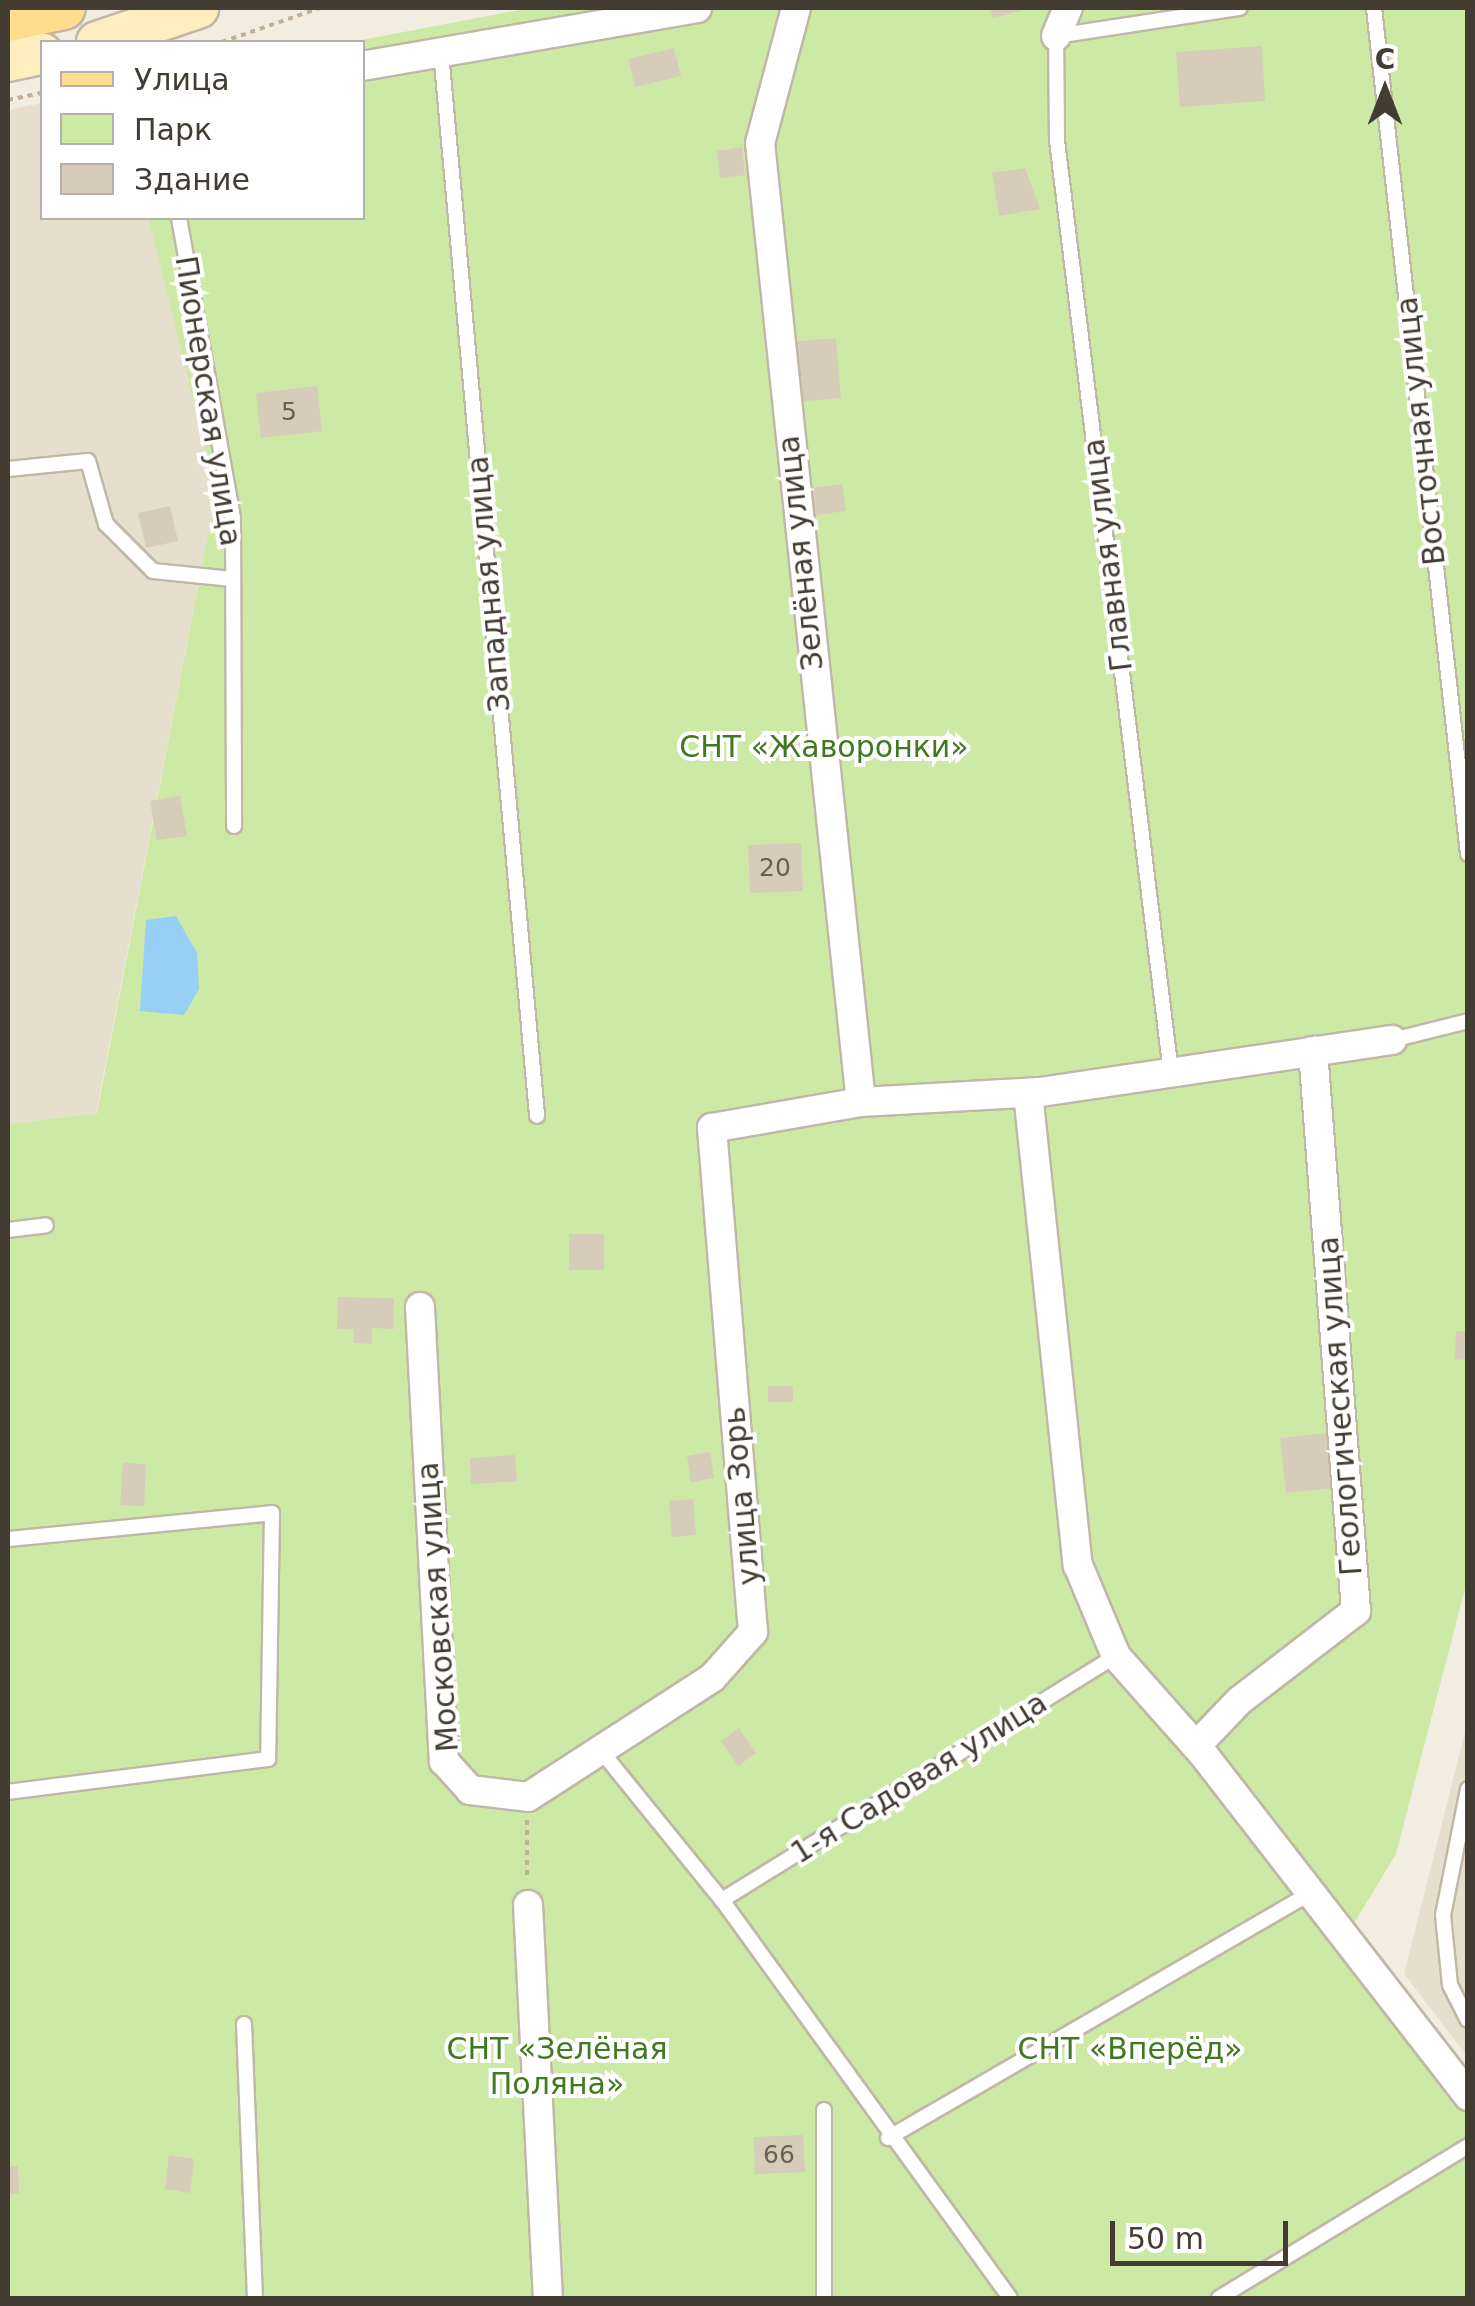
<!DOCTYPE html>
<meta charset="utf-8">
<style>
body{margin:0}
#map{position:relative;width:1475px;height:2306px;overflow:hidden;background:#f2ede1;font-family:"DejaVu Sans",sans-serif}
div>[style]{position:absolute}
.residential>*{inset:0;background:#e6dfce}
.green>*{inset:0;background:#cceaa6}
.water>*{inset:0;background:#97cff5}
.building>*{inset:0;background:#d7cbb9}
.path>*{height:4px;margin-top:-2px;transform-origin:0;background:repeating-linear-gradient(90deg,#c1b093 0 5px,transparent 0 10px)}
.roads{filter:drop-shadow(2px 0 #c0b7a6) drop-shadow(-2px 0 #c0b7a6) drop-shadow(0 2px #c0b7a6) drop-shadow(0 -2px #c0b7a6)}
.lane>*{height:14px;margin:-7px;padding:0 7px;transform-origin:7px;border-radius:7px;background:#fff}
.street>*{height:28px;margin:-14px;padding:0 14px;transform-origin:14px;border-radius:14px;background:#fff}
.secondary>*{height:40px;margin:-20px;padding:0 20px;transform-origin:20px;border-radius:20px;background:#ffefbe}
.primary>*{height:42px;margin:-21px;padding:0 21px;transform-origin:21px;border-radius:21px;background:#ffdd8d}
span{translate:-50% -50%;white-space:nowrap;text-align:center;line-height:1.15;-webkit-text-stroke:8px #fff;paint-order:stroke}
.number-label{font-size:25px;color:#686054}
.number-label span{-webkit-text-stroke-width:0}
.street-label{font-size:30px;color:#433c32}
.park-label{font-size:30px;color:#437822}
.frame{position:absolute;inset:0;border:10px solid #433c32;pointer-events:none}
.legend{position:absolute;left:40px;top:40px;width:325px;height:180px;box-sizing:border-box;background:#fff;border:2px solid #b4b1ad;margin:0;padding:12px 18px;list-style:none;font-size:30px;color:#433c32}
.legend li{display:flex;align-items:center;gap:20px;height:50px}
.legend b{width:50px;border:2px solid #b4b1ad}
.north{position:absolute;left:1335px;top:40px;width:100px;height:100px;-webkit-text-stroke:8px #fff;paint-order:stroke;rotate:0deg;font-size:28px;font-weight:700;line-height:40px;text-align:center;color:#433c32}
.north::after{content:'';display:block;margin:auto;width:35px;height:45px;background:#433c32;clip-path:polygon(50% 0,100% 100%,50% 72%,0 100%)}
.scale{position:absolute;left:1110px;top:2221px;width:178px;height:45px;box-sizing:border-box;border:5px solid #433c32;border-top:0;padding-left:12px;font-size:30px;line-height:35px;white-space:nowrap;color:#433c32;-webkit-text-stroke:8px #fff;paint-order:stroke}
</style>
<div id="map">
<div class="residential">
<div style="clip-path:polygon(42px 103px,42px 218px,148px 218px,216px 493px,96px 1113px,8px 1124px,8px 110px)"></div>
<div style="clip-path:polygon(1467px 1724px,1467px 2056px,1404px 1974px)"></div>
</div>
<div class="green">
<div style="clip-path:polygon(530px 8px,1467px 8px,1467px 1581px,1396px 1854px,1350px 1930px,1467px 2079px,1467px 2298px,8px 2298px,8px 1124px,97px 1113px,216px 493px,148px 218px,362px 218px,362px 42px,351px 42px)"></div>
</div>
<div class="water">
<div style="clip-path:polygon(176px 916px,197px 953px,199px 989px,184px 1015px,140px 1011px,146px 920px)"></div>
</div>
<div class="building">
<div style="clip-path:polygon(990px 8px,1028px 8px,1028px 9px,993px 18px)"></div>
<div style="clip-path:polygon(1262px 46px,1265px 101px,1180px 107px,1176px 52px)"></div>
<div style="clip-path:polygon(674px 48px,681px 76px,635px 87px,628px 59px)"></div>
<div style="clip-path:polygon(742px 147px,745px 175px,720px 178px,717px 151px)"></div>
<div style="clip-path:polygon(1025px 168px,1040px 209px,999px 216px,992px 173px)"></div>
<div style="clip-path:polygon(836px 338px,841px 398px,793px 402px,788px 342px)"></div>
<div style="clip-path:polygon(317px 386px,322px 431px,261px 438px,256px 393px)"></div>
<div style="clip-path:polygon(842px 484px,846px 511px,808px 516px,805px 489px)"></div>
<div style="clip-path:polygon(170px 506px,178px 541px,146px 548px,138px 513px)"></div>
<div style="clip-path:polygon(180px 796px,187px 836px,157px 840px,150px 801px)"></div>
<div style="clip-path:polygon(801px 843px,803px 891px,750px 893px,748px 845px)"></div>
<div style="clip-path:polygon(569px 1234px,604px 1234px,604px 1270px,569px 1270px)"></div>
<div style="clip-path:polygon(338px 1297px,394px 1298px,394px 1329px,372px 1328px,372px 1344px,354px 1343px,354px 1329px,337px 1329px)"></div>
<div style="clip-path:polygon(1456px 1331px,1468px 1332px,1468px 1360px,1455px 1359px)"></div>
<div style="clip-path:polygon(768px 1386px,793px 1386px,793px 1402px,768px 1402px)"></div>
<div style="clip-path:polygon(1334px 1432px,1340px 1487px,1286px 1493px,1280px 1438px)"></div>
<div style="clip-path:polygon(710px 1452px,714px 1478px,691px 1482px,687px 1456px)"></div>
<div style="clip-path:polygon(515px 1455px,517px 1481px,471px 1484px,470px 1458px)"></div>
<div style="clip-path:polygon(123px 1463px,146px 1464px,144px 1506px,120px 1505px)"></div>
<div style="clip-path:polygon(693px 1499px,696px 1535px,672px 1537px,669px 1501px)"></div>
<div style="clip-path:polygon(739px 1728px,756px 1753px,738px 1766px,721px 1741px)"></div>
<div style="clip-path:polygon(803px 2135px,805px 2172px,755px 2174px,754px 2137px)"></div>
<div style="clip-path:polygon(169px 2155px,194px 2159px,190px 2193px,165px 2189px)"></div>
<div style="clip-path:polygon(8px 2166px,18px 2166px,19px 2194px,8px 2194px)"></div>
</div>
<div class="path">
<div style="left:222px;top:42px;width:104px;rotate:-19.1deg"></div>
<div style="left:8px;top:100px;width:35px;rotate:-12deg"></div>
<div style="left:527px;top:1820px;width:60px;rotate:90deg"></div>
</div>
<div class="roads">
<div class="lane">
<div style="left:1374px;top:8px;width:851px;rotate:83.66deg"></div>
<div style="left:441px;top:52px;width:1068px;rotate:84.84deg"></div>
<div style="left:179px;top:218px;width:305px;rotate:79.8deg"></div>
<div style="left:233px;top:518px;width:308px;rotate:89.8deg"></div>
<div style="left:8px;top:469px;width:80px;rotate:-5.7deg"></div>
<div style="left:88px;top:461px;width:66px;rotate:74.1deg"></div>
<div style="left:106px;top:524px;width:66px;rotate:45deg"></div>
<div style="left:153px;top:571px;width:80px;rotate:5.7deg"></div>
<div style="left:1392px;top:1040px;width:78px;rotate:-14deg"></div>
<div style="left:1171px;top:1073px;width:939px;rotate:-96.97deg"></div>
<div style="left:1057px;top:141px;width:105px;rotate:-90.5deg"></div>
<div style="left:1056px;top:36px;width:186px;rotate:-8.7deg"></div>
<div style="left:8px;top:1230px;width:38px;rotate:-7deg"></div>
<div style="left:8px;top:1539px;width:265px;rotate:-5.6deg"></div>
<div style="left:272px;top:1513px;width:246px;rotate:90.9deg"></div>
<div style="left:268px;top:1759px;width:262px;rotate:172.8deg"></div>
<div style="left:602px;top:1752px;width:191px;rotate:51deg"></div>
<div style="left:722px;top:1900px;width:491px;rotate:54.1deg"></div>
<div style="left:1468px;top:1789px;width:128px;rotate:101.2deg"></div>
<div style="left:1443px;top:1915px;width:70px;rotate:84.3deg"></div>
<div style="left:1450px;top:1985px;width:39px;rotate:63deg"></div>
<div style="left:722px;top:1900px;width:463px;rotate:-31.8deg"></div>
<div style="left:244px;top:2024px;width:274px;rotate:87.7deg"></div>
<div style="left:824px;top:2110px;width:188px;rotate:90deg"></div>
<div style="left:888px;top:2138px;width:487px;rotate:-30.1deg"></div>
<div style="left:1219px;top:2298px;width:292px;rotate:-31.4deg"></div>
</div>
<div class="street">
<div style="left:796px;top:8px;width:140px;rotate:104.9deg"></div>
<div style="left:760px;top:143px;width:964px;rotate:83.99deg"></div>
<div style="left:1056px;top:36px;width:30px;rotate:-67deg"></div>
<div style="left:362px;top:66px;width:340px;rotate:-9.8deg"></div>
<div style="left:1028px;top:1093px;width:475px;rotate:84deg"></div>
<div style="left:1078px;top:1565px;width:99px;rotate:67.3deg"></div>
<div style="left:1116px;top:1656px;width:131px;rotate:48.4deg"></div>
<div style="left:1203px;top:1754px;width:433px;rotate:52.2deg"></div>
<div style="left:420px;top:1307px;width:455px;rotate:87deg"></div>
<div style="left:444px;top:1761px;width:39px;rotate:48deg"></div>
<div style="left:470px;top:1790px;width:58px;rotate:6.9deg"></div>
<div style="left:528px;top:1797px;width:219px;rotate:-32.9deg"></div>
<div style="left:712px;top:1678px;width:62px;rotate:-48.3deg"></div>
<div style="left:753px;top:1632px;width:506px;rotate:-94.65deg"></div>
<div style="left:712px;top:1128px;width:151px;rotate:-9.9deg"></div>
<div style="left:861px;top:1102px;width:179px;rotate:-3.2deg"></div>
<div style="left:1040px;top:1092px;width:356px;rotate:-8.4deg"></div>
<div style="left:1196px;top:1746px;width:62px;rotate:-46.3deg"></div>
<div style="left:1239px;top:1701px;width:148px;rotate:-37.6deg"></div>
<div style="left:1356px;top:1611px;width:562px;rotate:-94.39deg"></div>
<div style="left:528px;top:1905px;width:394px;rotate:87.1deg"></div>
</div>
<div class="secondary">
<div style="left:97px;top:42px;width:107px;rotate:-18.6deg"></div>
<div style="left:8px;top:61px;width:35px;rotate:-12deg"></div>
</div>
<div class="primary">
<div style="left:8px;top:20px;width:57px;rotate:-12.1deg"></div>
</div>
</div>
<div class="number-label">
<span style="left:289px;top:412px">5</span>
<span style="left:775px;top:868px">20</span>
<span style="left:779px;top:2155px">66</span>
</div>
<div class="street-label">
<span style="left:208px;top:401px;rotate:81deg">Пионерская улица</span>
<span style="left:1421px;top:431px;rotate:-96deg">Восточная улица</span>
<span style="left:801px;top:553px;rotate:-96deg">Зелёная улица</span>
<span style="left:1108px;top:555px;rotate:-97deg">Главная улица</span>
<span style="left:489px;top:584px;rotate:-95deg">Западная улица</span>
<span style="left:1340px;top:1406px;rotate:-94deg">Геологическая улица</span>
<span style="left:742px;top:1496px;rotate:-95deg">улица Зорь</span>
<span style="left:438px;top:1607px;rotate:-94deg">Московская улица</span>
<span style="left:919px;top:1778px;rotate:-32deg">1-я Садовая улица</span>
</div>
<div class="park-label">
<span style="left:824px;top:747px">СНТ «Жаворонки»</span>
<span style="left:557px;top:2066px">СНТ «Зелёная<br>Поляна»</span>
<span style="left:1130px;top:2049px">СНТ «Вперёд»</span>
</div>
<div class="frame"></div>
<ul class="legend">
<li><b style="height:12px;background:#ffdd8d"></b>Улица</li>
<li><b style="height:28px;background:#cceaa6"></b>Парк</li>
<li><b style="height:28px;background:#d7cbb9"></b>Здание</li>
</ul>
<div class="north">С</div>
<div class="scale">50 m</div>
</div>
